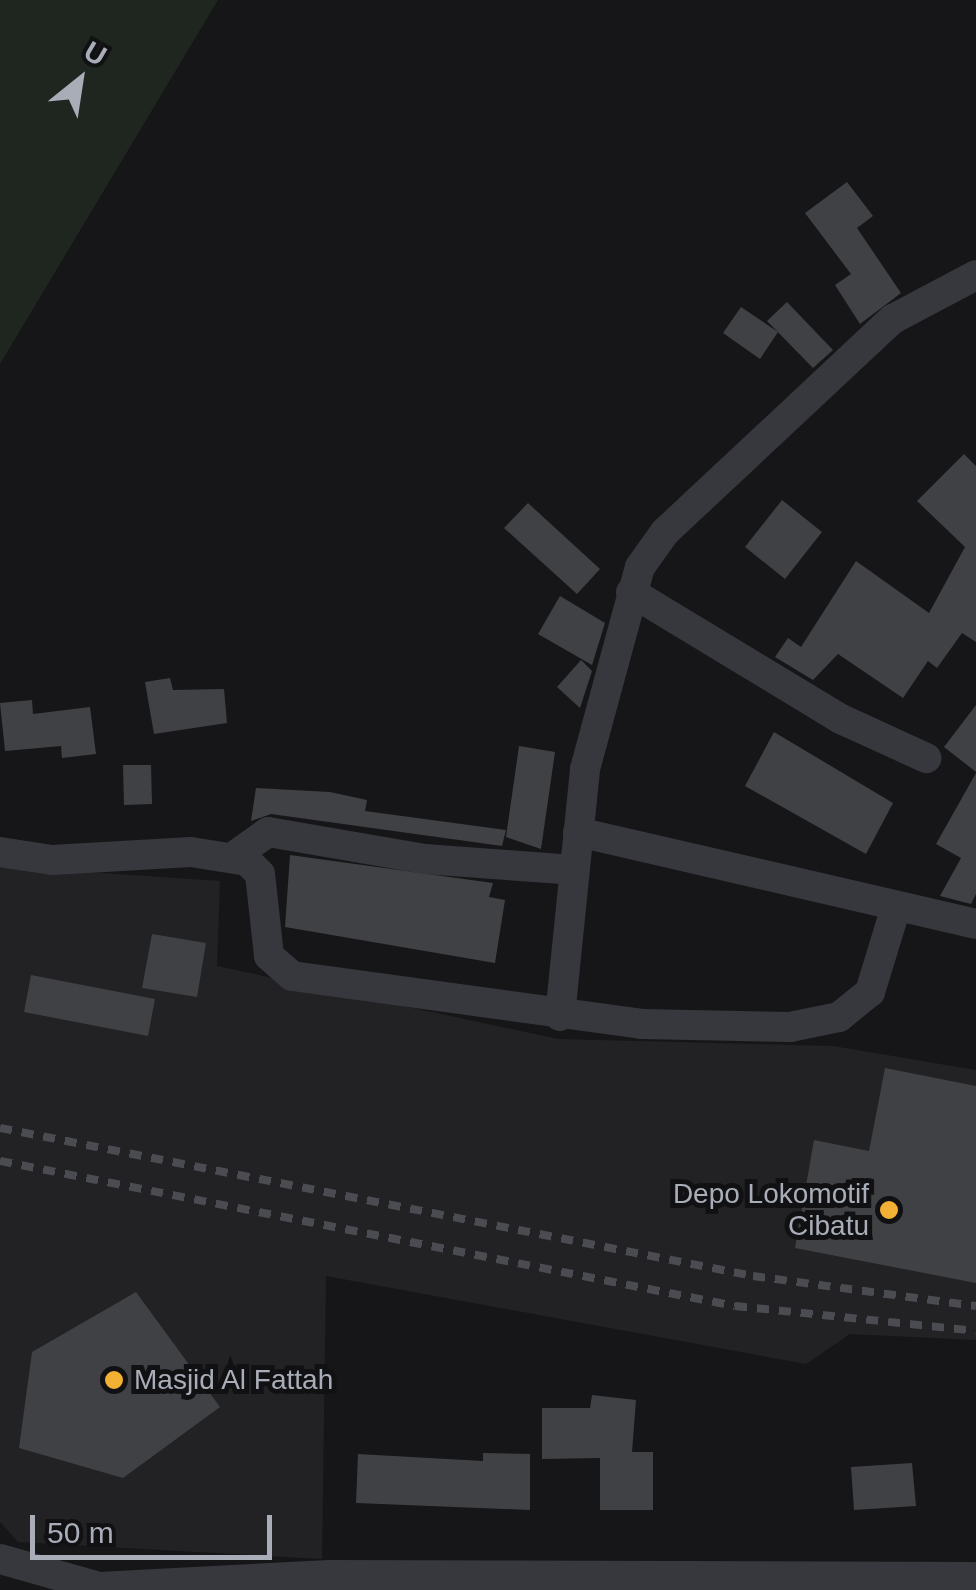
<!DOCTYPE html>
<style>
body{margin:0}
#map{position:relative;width:976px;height:1590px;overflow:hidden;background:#161618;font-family:Arial,sans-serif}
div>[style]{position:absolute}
.built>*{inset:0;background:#222225}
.green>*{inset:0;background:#1e261f}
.building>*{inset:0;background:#404145}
.street>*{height:30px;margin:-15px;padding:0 15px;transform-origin:15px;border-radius:15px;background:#37383d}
.rail>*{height:8px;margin-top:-4px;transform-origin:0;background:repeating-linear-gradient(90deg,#4a4c52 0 12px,transparent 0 22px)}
.dots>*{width:28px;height:28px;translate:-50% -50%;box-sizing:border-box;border:5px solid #111113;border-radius:50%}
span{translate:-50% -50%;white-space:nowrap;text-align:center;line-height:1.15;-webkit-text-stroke:10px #111113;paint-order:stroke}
.poi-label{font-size:28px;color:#a8adb8}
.right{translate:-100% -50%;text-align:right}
.left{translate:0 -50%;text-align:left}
.north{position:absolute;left:30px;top:30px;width:100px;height:100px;-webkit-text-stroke:8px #111113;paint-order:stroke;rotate:30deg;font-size:28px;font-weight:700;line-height:40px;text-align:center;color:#a8adb8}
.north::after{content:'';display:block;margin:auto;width:35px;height:45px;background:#a8adb8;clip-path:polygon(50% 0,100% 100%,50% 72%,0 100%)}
.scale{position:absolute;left:30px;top:1515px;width:242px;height:45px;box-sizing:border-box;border:5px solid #a8adb8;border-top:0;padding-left:12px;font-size:30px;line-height:35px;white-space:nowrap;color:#a8adb8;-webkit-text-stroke:8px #111113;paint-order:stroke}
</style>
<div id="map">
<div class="built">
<div style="clip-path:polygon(0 866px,220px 881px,217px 966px,558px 1039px,833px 1046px,976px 1070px,976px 1340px,850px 1334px,806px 1364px,326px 1276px,322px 1559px,18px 1542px,0 1522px)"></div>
</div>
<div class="green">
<div style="clip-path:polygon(0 0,218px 0,0 364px)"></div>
</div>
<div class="building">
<div style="clip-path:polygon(847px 182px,873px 216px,857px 228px,901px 293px,860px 324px,835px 285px,851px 274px,805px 213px)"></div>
<div style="clip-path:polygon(787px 302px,833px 350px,813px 368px,767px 321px)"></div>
<div style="clip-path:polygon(741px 307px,778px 332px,760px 359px,723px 333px)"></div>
<div style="clip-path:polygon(964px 454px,976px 466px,976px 642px,962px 633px,937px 668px,928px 661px,903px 698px,838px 654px,813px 680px,775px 657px,788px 638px,801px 647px,856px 561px,929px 613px,965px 547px,917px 501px)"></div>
<div style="clip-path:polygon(782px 500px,822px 532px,785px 579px,745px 547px)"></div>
<div style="clip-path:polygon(528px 503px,600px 569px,577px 594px,504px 528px)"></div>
<div style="clip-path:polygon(560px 596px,605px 623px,592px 665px,538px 634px)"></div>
<div style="clip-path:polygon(581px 660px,592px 671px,580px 708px,557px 687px)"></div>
<div style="clip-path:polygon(170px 678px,173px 690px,224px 689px,227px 723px,154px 734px,145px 682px)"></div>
<div style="clip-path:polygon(32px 700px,33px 714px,90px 707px,96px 754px,62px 758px,61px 746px,5px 751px,0 703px)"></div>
<div style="clip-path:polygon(976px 705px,976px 772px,944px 747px)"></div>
<div style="clip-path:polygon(774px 732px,893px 803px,866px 854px,745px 786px)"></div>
<div style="clip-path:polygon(519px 746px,555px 752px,541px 849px,506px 837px)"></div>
<div style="clip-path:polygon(123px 765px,151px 765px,152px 804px,124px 805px)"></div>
<div style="clip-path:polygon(976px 773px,976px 894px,971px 904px,940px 896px,961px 858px,936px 844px)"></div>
<div style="clip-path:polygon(256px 788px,330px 792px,367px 800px,365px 811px,506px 830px,502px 846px,271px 814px,251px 821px)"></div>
<div style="clip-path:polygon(290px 855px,493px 883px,489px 897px,505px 900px,495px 963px,285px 927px)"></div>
<div style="clip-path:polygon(152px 934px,206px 943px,197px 997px,142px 988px)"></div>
<div style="clip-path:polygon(31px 975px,155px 999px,148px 1036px,24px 1012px)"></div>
<div style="clip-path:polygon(885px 1068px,976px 1086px,976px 1283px,795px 1248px,814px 1140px,869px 1151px)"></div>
<div style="clip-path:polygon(136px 1292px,220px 1407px,123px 1478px,19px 1448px,32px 1352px)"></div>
<div style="clip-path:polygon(592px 1395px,636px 1400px,632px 1452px,653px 1452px,653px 1510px,600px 1510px,600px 1458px,542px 1459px,542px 1408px,590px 1408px)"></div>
<div style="clip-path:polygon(483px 1453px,530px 1454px,530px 1510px,356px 1503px,358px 1454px,483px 1461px)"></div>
<div style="clip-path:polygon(912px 1463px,916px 1506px,854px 1510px,851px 1467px)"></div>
</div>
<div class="street">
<div style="left:631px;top:592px;width:245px;rotate:31.2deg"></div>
<div style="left:841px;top:719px;width:94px;rotate:24.6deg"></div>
<div style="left:578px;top:832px;width:408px;rotate:13deg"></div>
<div style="left:0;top:852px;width:53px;rotate:8.7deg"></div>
<div style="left:52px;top:860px;width:139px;rotate:-3.3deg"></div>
<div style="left:191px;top:852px;width:57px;rotate:9.1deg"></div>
<div style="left:247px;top:861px;width:18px;rotate:45deg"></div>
<div style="left:260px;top:874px;width:82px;rotate:83.7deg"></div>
<div style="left:269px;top:956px;width:30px;rotate:41deg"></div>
<div style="left:292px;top:976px;width:353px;rotate:7.8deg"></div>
<div style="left:642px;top:1024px;width:148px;rotate:1.2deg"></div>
<div style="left:790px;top:1027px;width:50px;rotate:-11.5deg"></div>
<div style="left:839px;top:1017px;width:40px;rotate:-39deg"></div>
<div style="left:870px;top:992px;width:89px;rotate:-73deg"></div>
<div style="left:233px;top:857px;width:43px;rotate:-35.5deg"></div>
<div style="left:268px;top:832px;width:159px;rotate:9.8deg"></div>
<div style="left:425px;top:859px;width:149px;rotate:4.2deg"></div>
<div style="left:560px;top:1016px;width:248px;rotate:-84.2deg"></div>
<div style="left:585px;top:769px;width:209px;rotate:-74.8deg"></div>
<div style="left:640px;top:567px;width:43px;rotate:-54.5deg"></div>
<div style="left:665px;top:532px;width:312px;rotate:-43.1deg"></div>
<div style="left:893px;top:319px;width:94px;rotate:-27.9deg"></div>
<div style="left:0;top:1559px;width:103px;rotate:15.8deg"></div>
<div style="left:99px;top:1587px;width:231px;rotate:-3deg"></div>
<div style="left:330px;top:1575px;width:646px;rotate:0.18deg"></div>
</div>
<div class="rail">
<div style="left:0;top:1128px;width:767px;rotate:11.12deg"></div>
<div style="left:753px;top:1276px;width:225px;rotate:7.7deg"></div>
<div style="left:0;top:1161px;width:749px;rotate:11.16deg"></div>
<div style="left:735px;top:1306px;width:242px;rotate:5.9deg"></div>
</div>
<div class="dots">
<div style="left:889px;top:1210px;background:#f2b134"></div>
<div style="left:114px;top:1380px;background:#f2b134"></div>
</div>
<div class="poi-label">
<span class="right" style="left:869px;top:1210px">Depo Lokomotif<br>Cibatu</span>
<span class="left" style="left:134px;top:1380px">Masjid Al Fattah</span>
</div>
<div class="north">U</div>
<div class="scale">50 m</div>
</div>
